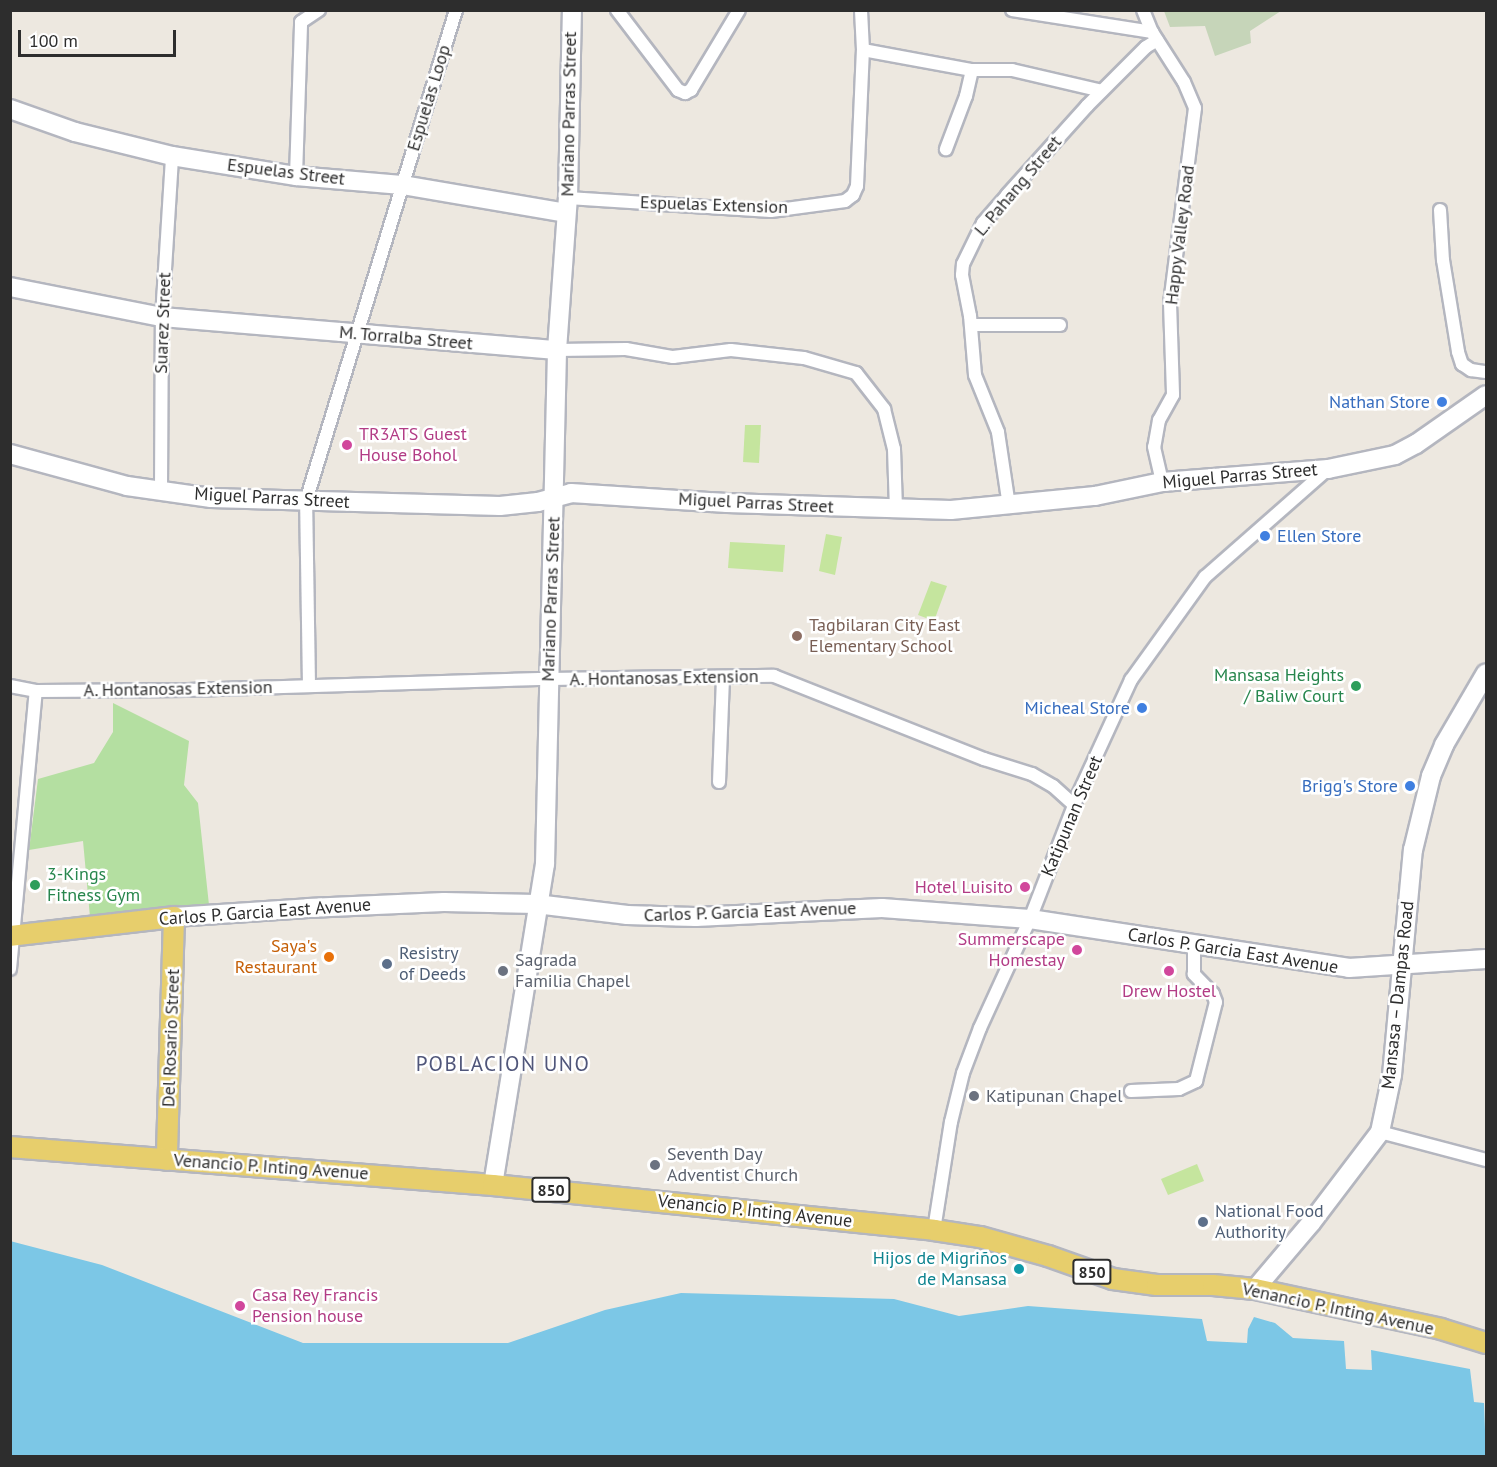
<!DOCTYPE html>
<meta charset="utf-8">
<style>
body{margin:0}
#map{position:relative;width:1497px;height:1467px;overflow:hidden;background:#ede8e0;font-family:"PT Sans",sans-serif}
div>[style]{position:absolute}
.green>*{inset:0;background:#b4dfa1}
.cemetery>*{inset:0;background:#c6d5b9}
.pitch>*{inset:0;background:#c5e59e}
.water>*{inset:0;background:#7cc7e6}
.roads{filter:drop-shadow(2px 0 #b4b6bf) drop-shadow(-2px 0 #b4b6bf) drop-shadow(0 2px #b4b6bf) drop-shadow(0 -2px #b4b6bf)}
.street>*{height:12px;margin:-6px;padding:0 6px;transform-origin:6px;border-radius:6px;background:#fff}
.secondary>*{height:18px;margin:-9px;padding:0 9px;transform-origin:9px;border-radius:9px;background:#fff}
.primary>*{height:20px;margin:-10px;padding:0 10px;transform-origin:10px;border-radius:10px;background:#e7ce6c}
.dots>*{width:16px;height:16px;translate:-50% -50%;box-sizing:border-box;border:3px solid #fff;border-radius:50%}
span{translate:-50% -50%;white-space:nowrap;text-align:center;line-height:1.15;-webkit-text-stroke:5px #fff;paint-order:stroke}
.shield-label span{padding:2px 4px;background:#fff;border:2px solid;border-radius:4px;-webkit-text-stroke-width:0}
.shield-label{font-size:16px;color:#2d2d2d;font-weight:700}
.street-label{font-size:18px;color:#2d2d2d}
.shop-label{font-size:18px;color:#366cbe}
.right{translate:-100% -50%;text-align:right}
.left{translate:0 -50%;text-align:left}
.hotel-label{font-size:18px;color:#b23c85}
.education-label{font-size:18px;color:#785e54}
.leisure-label{font-size:18px;color:#27864d}
.food-label{font-size:18px;color:#c56008}
.service-label{font-size:18px;color:#4e5e75}
.worship-label{font-size:18px;color:#5b616d}
.culture-label{font-size:18px;color:#0d838f}
.quarter-label{font-size:21px;color:#50567a;letter-spacing:1.5px}
.frame{position:absolute;inset:0;border:12px solid #2d2d2d;pointer-events:none}
.scale{position:absolute;left:18px;top:30px;width:158px;height:27px;box-sizing:border-box;border:3px solid #2d2d2d;border-top:0;padding-left:8px;font-size:18px;line-height:21px;white-space:nowrap;color:#2d2d2d;-webkit-text-stroke:4px #fff;paint-order:stroke}
</style>
<div id="map">
<div class="green">
<div style="clip-path:polygon(113px 703px,189px 741px,184px 785px,198px 803px,209px 905px,90px 917px,83px 841px,29px 850px,38px 779px,94px 763px,113px 732px)"></div>
</div>
<div class="cemetery">
<div style="clip-path:polygon(1164px 11px,1164px 10px,1281px 11px,1250px 31px,1251px 43px,1215px 56px,1205px 26px,1170px 27px)"></div>
</div>
<div class="pitch">
<div style="clip-path:polygon(745px 425px,761px 425px,759px 463px,743px 462px)"></div>
<div style="clip-path:polygon(826px 534px,842px 537px,835px 575px,819px 571px)"></div>
<div style="clip-path:polygon(730px 542px,785px 545px,783px 572px,728px 568px)"></div>
<div style="clip-path:polygon(931px 581px,947px 586px,934px 621px,918px 615px)"></div>
<div style="clip-path:polygon(1197px 1164px,1204px 1181px,1168px 1195px,1161px 1179px)"></div>
</div>
<div class="water">
<div style="clip-path:polygon(10px 1241px,102px 1265px,303px 1343px,508px 1343px,605px 1310px,681px 1293px,894px 1299px,959px 1316px,1028px 1306px,1202px 1319px,1207px 1341px,1247px 1343px,1248px 1329px,1254px 1317px,1275px 1323px,1293px 1338px,1344px 1341px,1346px 1369px,1372px 1370px,1371px 1350px,1470px 1369px,1474px 1402px,1484px 1403px,1486px 1456px,11px 1456px)"></div>
</div>
<div class="roads">
<div class="street">
<div style="left:617px;top:10px;width:101px;rotate:52.7deg"></div>
<div style="left:678px;top:90px;width:8px;rotate:23deg"></div>
<div style="left:685px;top:93px;width:7px;rotate:-27deg"></div>
<div style="left:691px;top:90px;width:93px;rotate:-59deg"></div>
<div style="left:1012px;top:10px;width:142px;rotate:8.9deg"></div>
<div style="left:1143px;top:10px;width:24px;rotate:68deg"></div>
<div style="left:1152px;top:32px;width:59px;rotate:57.4deg"></div>
<div style="left:1184px;top:82px;width:28px;rotate:67deg"></div>
<div style="left:1195px;top:108px;width:197px;rotate:97.3deg"></div>
<div style="left:1170px;top:303px;width:92px;rotate:88.1deg"></div>
<div style="left:1173px;top:395px;width:29px;rotate:119deg"></div>
<div style="left:1159px;top:420px;width:27px;rotate:100deg"></div>
<div style="left:1154px;top:447px;width:36px;rotate:77deg"></div>
<div style="left:863px;top:50px;width:111px;rotate:10.4deg"></div>
<div style="left:972px;top:70px;width:27px;rotate:103deg"></div>
<div style="left:966px;top:96px;width:57px;rotate:110.7deg"></div>
<div style="left:972px;top:70px;width:40px"></div>
<div style="left:1012px;top:70px;width:92px;rotate:13.1deg"></div>
<div style="left:296px;top:176px;width:154px;rotate:-88.1deg"></div>
<div style="left:301px;top:22px;width:22px;rotate:-34deg"></div>
<div style="left:568px;top:198px;width:203px;rotate:3.7deg"></div>
<div style="left:771px;top:211px;width:75px;rotate:-7.7deg"></div>
<div style="left:845px;top:201px;width:10px;rotate:-37deg"></div>
<div style="left:853px;top:195px;width:10px;rotate:-66deg"></div>
<div style="left:857px;top:186px;width:136px;rotate:-87.5deg"></div>
<div style="left:863px;top:50px;width:40px;rotate:-92.9deg"></div>
<div style="left:1440px;top:210px;width:50px;rotate:86.6deg"></div>
<div style="left:1443px;top:260px;width:93px;rotate:80.7deg"></div>
<div style="left:1458px;top:352px;width:13px;rotate:72deg"></div>
<div style="left:1462px;top:364px;width:11px;rotate:34deg"></div>
<div style="left:1471px;top:370px;width:15px;rotate:8deg"></div>
<div style="left:971px;top:325px;width:89px"></div>
<div style="left:557px;top:350px;width:69px;rotate:-0.8deg"></div>
<div style="left:626px;top:349px;width:48px;rotate:9.7deg"></div>
<div style="left:673px;top:357px;width:58px;rotate:-6.9deg"></div>
<div style="left:731px;top:350px;width:73px;rotate:6.3deg"></div>
<div style="left:804px;top:358px;width:54px;rotate:16.1deg"></div>
<div style="left:856px;top:373px;width:46px;rotate:52.1deg"></div>
<div style="left:884px;top:409px;width:41px;rotate:76deg"></div>
<div style="left:894px;top:449px;width:60px;rotate:88.1deg"></div>
<div style="left:161px;top:491px;width:174px;rotate:-89.7deg"></div>
<div style="left:162px;top:317px;width:161px;rotate:-86.4deg"></div>
<div style="left:1009px;top:506px;width:75px;rotate:-98.5deg"></div>
<div style="left:998px;top:432px;width:61px;rotate:-112deg"></div>
<div style="left:975px;top:375px;width:59px;rotate:-94.8deg"></div>
<div style="left:970px;top:316px;width:42px;rotate:-101deg"></div>
<div style="left:962px;top:275px;width:11px;rotate:-85deg"></div>
<div style="left:963px;top:264px;width:46px;rotate:-64deg"></div>
<div style="left:983px;top:223px;width:37px;rotate:-49deg"></div>
<div style="left:1007px;top:195px;width:120px;rotate:-48deg"></div>
<div style="left:1087px;top:106px;width:83px;rotate:-45deg"></div>
<div style="left:1146px;top:47px;width:13px;rotate:-32deg"></div>
<div style="left:10px;top:686px;width:26px;rotate:11deg"></div>
<div style="left:36px;top:691px;width:152px;rotate:-0.4deg"></div>
<div style="left:188px;top:690px;width:360px;rotate:-1.8deg"></div>
<div style="left:548px;top:679px;width:226px;rotate:-0.8deg"></div>
<div style="left:774px;top:676px;width:226px;rotate:21.6deg"></div>
<div style="left:984px;top:759px;width:50px;rotate:17.4deg"></div>
<div style="left:1032px;top:774px;width:24px;rotate:30deg"></div>
<div style="left:1053px;top:786px;width:28px;rotate:42deg"></div>
<div style="left:309px;top:686px;width:185px;rotate:-90.9deg"></div>
<div style="left:306px;top:501px;width:513px;rotate:-73.01deg"></div>
<div style="left:719px;top:782px;width:105px;rotate:-87.8deg"></div>
<div style="left:10px;top:969px;width:279px;rotate:-84.7deg"></div>
<div style="left:1131px;top:1091px;width:48px;rotate:-2.4deg"></div>
<div style="left:1179px;top:1089px;width:19px;rotate:-25deg"></div>
<div style="left:1196px;top:1081px;width:81px;rotate:-75.8deg"></div>
<div style="left:1216px;top:1002px;width:9px;rotate:-111deg"></div>
<div style="left:1213px;top:994px;width:28px;rotate:-134deg"></div>
<div style="left:1194px;top:974px;width:29px;rotate:-90deg"></div>
<div style="left:1380px;top:1132px;width:110px;rotate:14.8deg"></div>
<div style="left:934px;top:1230px;width:109px;rotate:-81.1deg"></div>
<div style="left:951px;top:1122px;width:50px;rotate:-76.2deg"></div>
<div style="left:963px;top:1073px;width:48px;rotate:-69.3deg"></div>
<div style="left:980px;top:1028px;width:120px;rotate:-65.4deg"></div>
<div style="left:1030px;top:919px;width:133px;rotate:-68.8deg"></div>
<div style="left:1078px;top:795px;width:127px;rotate:-65.3deg"></div>
<div style="left:1131px;top:680px;width:127px;rotate:-54.3deg"></div>
<div style="left:1205px;top:577px;width:164px;rotate:-41.3deg"></div>
</div>
<div class="secondary">
<div style="left:10px;top:109px;width:69px;rotate:19.5deg"></div>
<div style="left:75px;top:132px;width:100px;rotate:13.9deg"></div>
<div style="left:172px;top:156px;width:126px;rotate:9.2deg"></div>
<div style="left:296px;top:176px;width:106px;rotate:4.9deg"></div>
<div style="left:402px;top:185px;width:166px;rotate:9.7deg"></div>
<div style="left:10px;top:287px;width:155px;rotate:11.2deg"></div>
<div style="left:162px;top:317px;width:396px;rotate:4.8deg"></div>
<div style="left:10px;top:454px;width:121px;rotate:15.3deg"></div>
<div style="left:127px;top:486px;width:85px;rotate:8.1deg"></div>
<div style="left:211px;top:498px;width:289px;rotate:1.6deg"></div>
<div style="left:500px;top:506px;width:38px;rotate:-6deg"></div>
<div style="left:538px;top:502px;width:34px;rotate:-15deg"></div>
<div style="left:571px;top:493px;width:156px;rotate:3.7deg"></div>
<div style="left:727px;top:503px;width:224px;rotate:1.8deg"></div>
<div style="left:951px;top:510px;width:145px;rotate:-5.6deg"></div>
<div style="left:1095px;top:496px;width:68px;rotate:-11.8deg"></div>
<div style="left:1162px;top:482px;width:167px;rotate:-4.5deg"></div>
<div style="left:1328px;top:469px;width:68px;rotate:-11.8deg"></div>
<div style="left:1395px;top:455px;width:24px;rotate:-28deg"></div>
<div style="left:1416px;top:444px;width:85px;rotate:-35deg"></div>
<div style="left:174px;top:917px;width:134px;rotate:-3.8deg"></div>
<div style="left:308px;top:908px;width:136px;rotate:-2.5deg"></div>
<div style="left:444px;top:902px;width:92px;rotate:1.2deg"></div>
<div style="left:536px;top:904px;width:92px;rotate:6.9deg"></div>
<div style="left:627px;top:915px;width:69px;rotate:1.7deg"></div>
<div style="left:696px;top:917px;width:186px;rotate:-2.8deg"></div>
<div style="left:882px;top:908px;width:148px;rotate:4.3deg"></div>
<div style="left:1030px;top:919px;width:323px;rotate:8.7deg"></div>
<div style="left:1349px;top:968px;width:137px;rotate:-3.8deg"></div>
<div style="left:493px;top:1185px;width:325px;rotate:-80.8deg"></div>
<div style="left:545px;top:864px;width:514px;rotate:-88.66deg"></div>
<div style="left:557px;top:350px;width:152px;rotate:-85.9deg"></div>
<div style="left:568px;top:198px;width:188px;rotate:-88.8deg"></div>
<div style="left:1255px;top:1289px;width:87px;rotate:-49.7deg"></div>
<div style="left:1311px;top:1223px;width:114px;rotate:-52.8deg"></div>
<div style="left:1380px;top:1132px;width:58px;rotate:-78.1deg"></div>
<div style="left:1392px;top:1075px;width:226px;rotate:-84.7deg"></div>
<div style="left:1413px;top:850px;width:76px;rotate:-76.3deg"></div>
<div style="left:1431px;top:776px;width:34px;rotate:-67deg"></div>
<div style="left:1444px;top:745px;width:83px;rotate:-59.7deg"></div>
</div>
<div class="primary">
<div style="left:10px;top:936px;width:165px;rotate:-6.6deg"></div>
<div style="left:174px;top:917px;width:243px;rotate:91.7deg"></div>
<div style="left:10px;top:1147px;width:484px;rotate:4.5deg"></div>
<div style="left:493px;top:1185px;width:443px;rotate:5.8deg"></div>
<div style="left:934px;top:1230px;width:47px;rotate:8.7deg"></div>
<div style="left:980px;top:1237px;width:71px;rotate:15.6deg"></div>
<div style="left:1048px;top:1256px;width:69px;rotate:19.5deg"></div>
<div style="left:1113px;top:1279px;width:44px;rotate:7.8deg"></div>
<div style="left:1157px;top:1285px;width:56px"></div>
<div style="left:1213px;top:1285px;width:42px;rotate:5.4deg"></div>
<div style="left:1255px;top:1289px;width:190px;rotate:12.1deg"></div>
<div style="left:1441px;top:1329px;width:47px;rotate:17.3deg"></div>
</div>
</div>
<div class="dots">
<div style="left:1442px;top:402px;background:#3f7fe0"></div>
<div style="left:347px;top:445px;background:#d1479c"></div>
<div style="left:1265px;top:536px;background:#3f7fe0"></div>
<div style="left:797px;top:636px;background:#8d6e63"></div>
<div style="left:1356px;top:686px;background:#2e9e5b"></div>
<div style="left:1142px;top:708px;background:#3f7fe0"></div>
<div style="left:1410px;top:786px;background:#3f7fe0"></div>
<div style="left:35px;top:885px;background:#2e9e5b"></div>
<div style="left:1025px;top:887px;background:#d1479c"></div>
<div style="left:1077px;top:950px;background:#d1479c"></div>
<div style="left:329px;top:957px;background:#e8710a"></div>
<div style="left:387px;top:964px;background:#5c6f8a"></div>
<div style="left:503px;top:971px;background:#6b7280"></div>
<div style="left:1169px;top:971px;background:#d1479c"></div>
<div style="left:974px;top:1096px;background:#6b7280"></div>
<div style="left:655px;top:1165px;background:#6b7280"></div>
<div style="left:1203px;top:1222px;background:#5c6f8a"></div>
<div style="left:1019px;top:1269px;background:#0f9aa8"></div>
<div style="left:240px;top:1306px;background:#d1479c"></div>
</div>
<div class="shield-label">
<span style="left:551px;top:1190px">850</span>
<span style="left:1092px;top:1272px">850</span>
</div>
<div class="street-label">
<span style="left:429px;top:98px;rotate:-73deg">Espuelas Loop</span>
<span style="left:569px;top:114px;rotate:-89deg">Mariano Parras Street</span>
<span style="left:286px;top:172px;rotate:7deg">Espuelas Street</span>
<span style="left:1018px;top:186px;rotate:-50deg">L. Pahang Street</span>
<span style="left:714px;top:205px;rotate:2deg">Espuelas Extension</span>
<span style="left:1180px;top:235px;rotate:-83deg">Happy Valley Road</span>
<span style="left:163px;top:323px;rotate:-88deg">Suarez Street</span>
<span style="left:406px;top:338px;rotate:5deg">M. Torralba Street</span>
<span style="left:1240px;top:476px;rotate:-5deg">Miguel Parras Street</span>
<span style="left:272px;top:498px;rotate:3deg">Miguel Parras Street</span>
<span style="left:756px;top:503px;rotate:3deg">Miguel Parras Street</span>
<span style="left:551px;top:599px;rotate:-88deg">Mariano Parras Street</span>
<span style="left:664px;top:678px;rotate:-1deg">A. Hontanosas Extension</span>
<span style="left:178px;top:689px;rotate:-1deg">A. Hontanosas Extension</span>
<span style="left:1072px;top:816px;rotate:-67deg">Katipunan Street</span>
<span style="left:265px;top:912px;rotate:-4deg">Carlos P. Garcia East Avenue</span>
<span style="left:750px;top:912px;rotate:-2deg">Carlos P. Garcia East Avenue</span>
<span style="left:1233px;top:951px;rotate:9deg">Carlos P. Garcia East Avenue</span>
<span style="left:1398px;top:995px;rotate:-84deg">Mansasa – Dampas Road</span>
<span style="left:171px;top:1038px;rotate:-88deg">Del Rosario Street</span>
<span style="left:271px;top:1167px;rotate:4deg">Venancio P. Inting Avenue</span>
<span style="left:755px;top:1211px;rotate:6deg">Venancio P. Inting Avenue</span>
<span style="left:1338px;top:1309px;rotate:12deg">Venancio P. Inting Avenue</span>
</div>
<div class="shop-label">
<span class="right" style="left:1430px;top:402px">Nathan Store</span>
<span class="left" style="left:1277px;top:536px">Ellen Store</span>
<span class="right" style="left:1130px;top:708px">Micheal Store</span>
<span class="right" style="left:1398px;top:786px">Brigg's Store</span>
</div>
<div class="hotel-label">
<span class="left" style="left:359px;top:445px">TR3ATS Guest<br>House Bohol</span>
<span class="right" style="left:1013px;top:887px">Hotel Luisito</span>
<span class="right" style="left:1065px;top:950px">Summerscape<br>Homestay</span>
<span style="left:1169px;top:991px">Drew Hostel</span>
<span class="left" style="left:252px;top:1306px">Casa Rey Francis<br>Pension house</span>
</div>
<div class="education-label">
<span class="left" style="left:809px;top:636px">Tagbilaran City East<br>Elementary School</span>
</div>
<div class="leisure-label">
<span class="right" style="left:1344px;top:686px">Mansasa Heights<br>/ Baliw Court</span>
<span class="left" style="left:47px;top:885px">3-Kings<br>Fitness Gym</span>
</div>
<div class="food-label">
<span class="right" style="left:317px;top:957px">Saya's<br>Restaurant</span>
</div>
<div class="service-label">
<span class="left" style="left:399px;top:964px">Resistry<br>of Deeds</span>
<span class="left" style="left:1215px;top:1222px">National Food<br>Authority</span>
</div>
<div class="worship-label">
<span class="left" style="left:515px;top:971px">Sagrada<br>Familia Chapel</span>
<span class="left" style="left:986px;top:1096px">Katipunan Chapel</span>
<span class="left" style="left:667px;top:1165px">Seventh Day<br>Adventist Church</span>
</div>
<div class="culture-label">
<span class="right" style="left:1007px;top:1269px">Hijos de Migriños<br>de Mansasa</span>
</div>
<div class="quarter-label">
<span style="left:503px;top:1064px">POBLACION UNO</span>
</div>
<div class="frame"></div>
<div class="scale">100 m</div>
</div>
